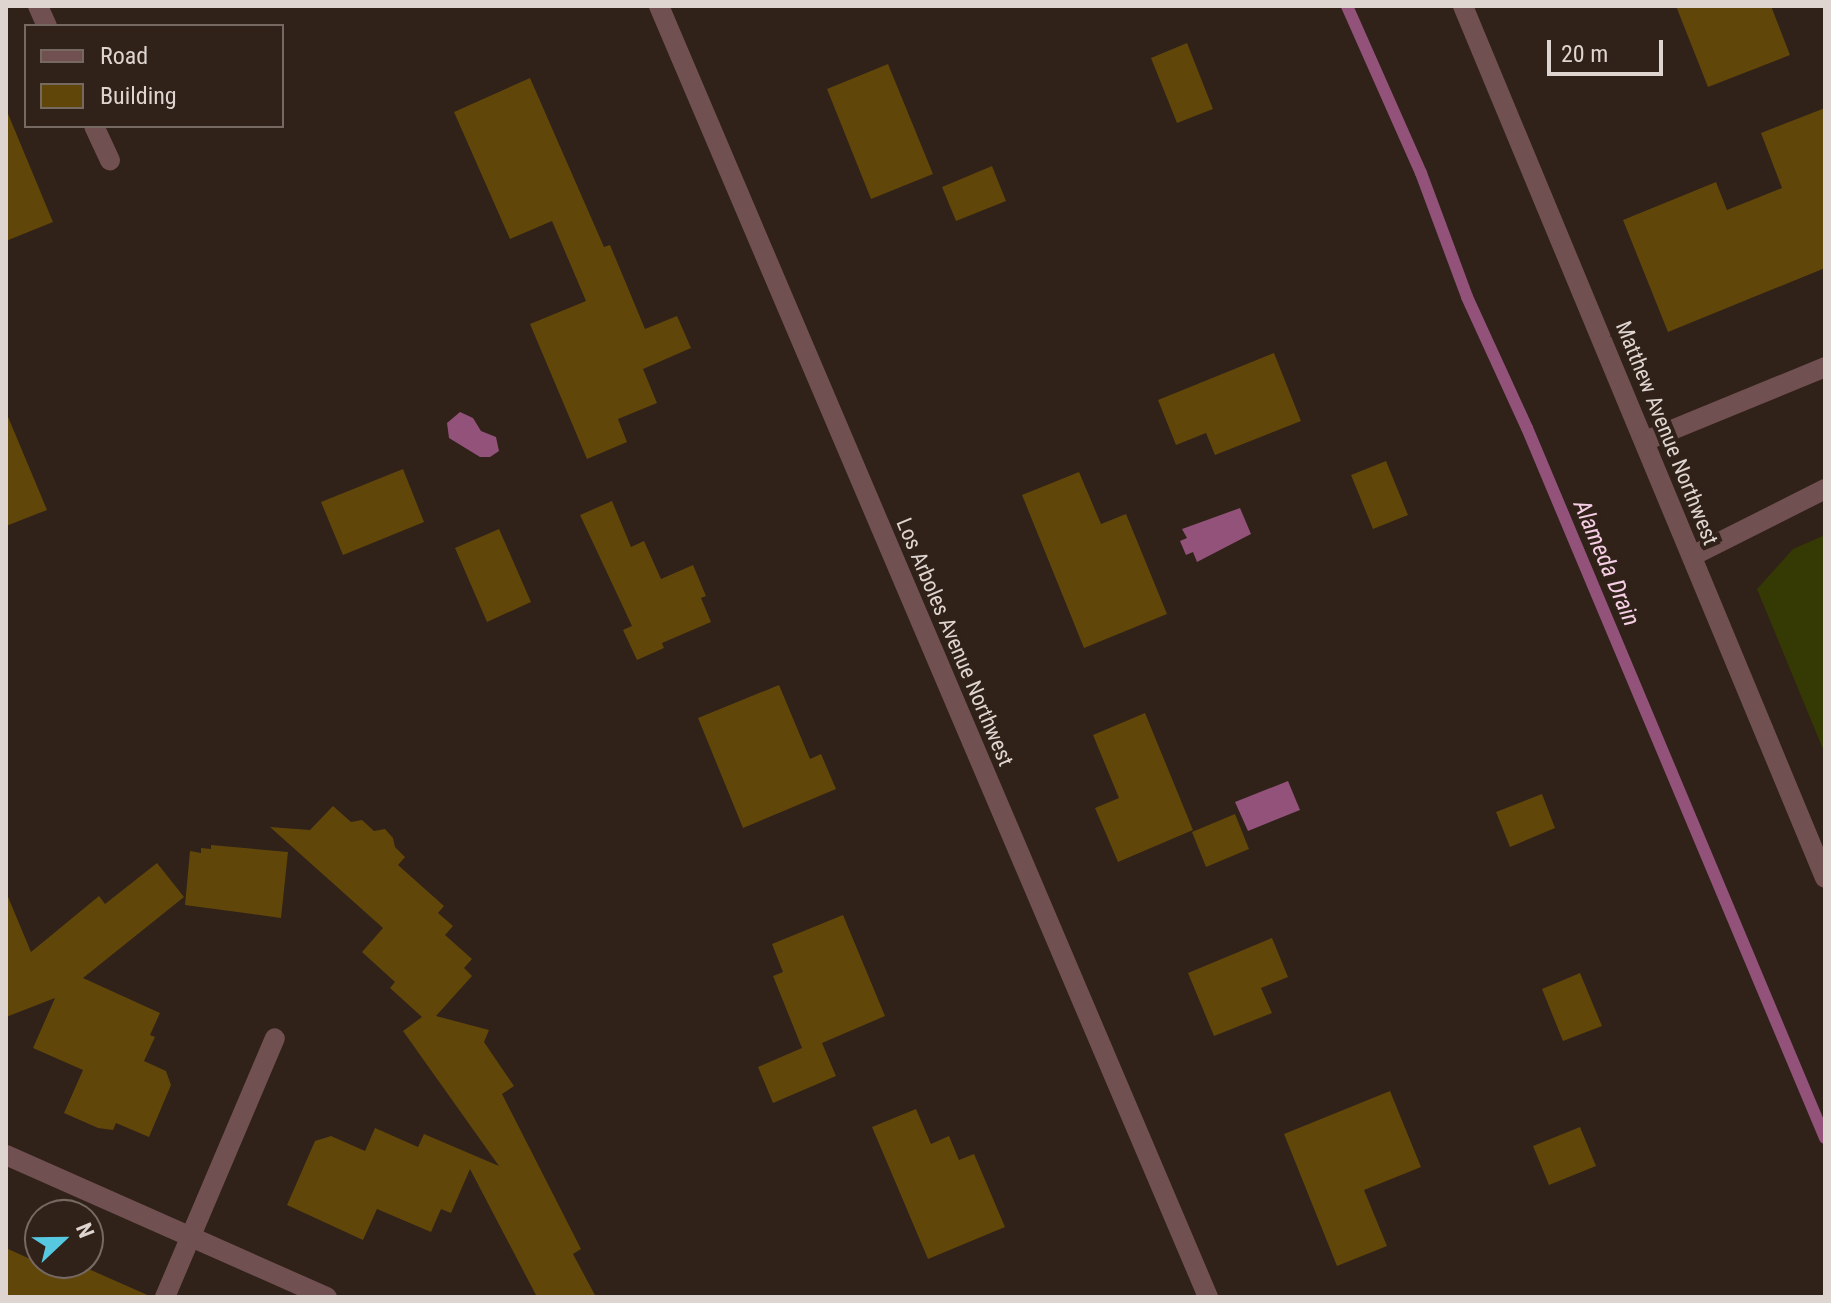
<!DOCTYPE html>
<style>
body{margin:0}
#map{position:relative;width:1831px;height:1303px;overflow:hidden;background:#302119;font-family:"Roboto Condensed",sans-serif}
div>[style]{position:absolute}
.green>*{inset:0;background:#353903}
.water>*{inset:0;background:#92527a}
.stream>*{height:12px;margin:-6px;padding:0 6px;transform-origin:6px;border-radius:6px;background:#92527a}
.building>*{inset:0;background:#604609}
.minor>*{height:20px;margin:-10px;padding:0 10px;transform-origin:10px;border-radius:10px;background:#715051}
span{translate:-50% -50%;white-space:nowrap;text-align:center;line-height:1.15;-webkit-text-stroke:8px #302119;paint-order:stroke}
.street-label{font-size:22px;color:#dfd5d0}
.water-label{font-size:24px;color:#f6cfe5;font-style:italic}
.frame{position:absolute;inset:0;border:8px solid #dfd5d0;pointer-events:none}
.legend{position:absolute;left:24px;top:24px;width:260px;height:104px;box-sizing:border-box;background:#302119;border:2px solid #766962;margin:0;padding:10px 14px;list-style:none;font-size:24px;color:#dfd5d0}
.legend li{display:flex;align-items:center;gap:16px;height:40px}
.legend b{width:40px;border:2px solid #766962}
.north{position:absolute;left:24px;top:1199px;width:80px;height:80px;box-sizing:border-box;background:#302119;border:2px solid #766962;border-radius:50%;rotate:68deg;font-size:22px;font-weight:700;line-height:32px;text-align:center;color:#dfd5d0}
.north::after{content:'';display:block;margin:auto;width:28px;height:36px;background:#56c9e1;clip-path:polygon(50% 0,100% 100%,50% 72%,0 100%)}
.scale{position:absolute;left:1547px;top:40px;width:116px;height:36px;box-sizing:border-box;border:4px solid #dfd5d0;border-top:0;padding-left:10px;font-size:24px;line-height:28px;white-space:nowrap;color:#dfd5d0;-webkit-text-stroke:6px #302119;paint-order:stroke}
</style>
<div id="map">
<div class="green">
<div style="clip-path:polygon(1825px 535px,1825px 754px,1757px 589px,1793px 549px)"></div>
</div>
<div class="water">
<div style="clip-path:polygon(460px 412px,473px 418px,481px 431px,496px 437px,499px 451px,490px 457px,480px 457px,449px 438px,447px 423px)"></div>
<div style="clip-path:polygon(1240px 508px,1251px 534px,1197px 562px,1193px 552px,1186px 555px,1180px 541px,1187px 538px,1182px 529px)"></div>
<div style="clip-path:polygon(1288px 781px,1300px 810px,1248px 831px,1235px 802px)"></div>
</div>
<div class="stream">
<div style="left:1347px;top:6px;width:183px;rotate:66.1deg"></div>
<div style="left:1421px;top:173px;width:132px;rotate:69.6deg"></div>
<div style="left:1467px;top:297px;width:144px;rotate:65.4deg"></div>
<div style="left:1527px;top:428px;width:770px;rotate:67.23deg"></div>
</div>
<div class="building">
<div style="clip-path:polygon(1676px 6px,1771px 6px,1790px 55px,1708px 87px)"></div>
<div style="clip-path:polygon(1187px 43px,1213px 109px,1177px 123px,1151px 58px)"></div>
<div style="clip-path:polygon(888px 64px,933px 174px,871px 199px,827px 89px)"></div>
<div style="clip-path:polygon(530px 78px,604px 247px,610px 245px,645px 329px,677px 316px,691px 348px,643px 369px,657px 403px,618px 419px,627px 442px,587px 459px,530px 324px,586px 301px,552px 221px,510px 239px,454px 112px)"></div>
<div style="clip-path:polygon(1825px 108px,1825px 268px,1668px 332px,1623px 220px,1716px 182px,1727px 210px,1782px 188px,1761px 133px)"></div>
<div style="clip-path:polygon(6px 109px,53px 222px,6px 241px)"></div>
<div style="clip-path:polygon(992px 166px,1006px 201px,956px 221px,942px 187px)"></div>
<div style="clip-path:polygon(1274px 353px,1301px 421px,1215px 455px,1206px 433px,1176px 445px,1158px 400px)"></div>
<div style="clip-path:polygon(6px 412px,47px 510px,6px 526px)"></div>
<div style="clip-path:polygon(1386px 461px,1408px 515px,1373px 529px,1351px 475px)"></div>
<div style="clip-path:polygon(403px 469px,424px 522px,343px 555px,321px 502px)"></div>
<div style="clip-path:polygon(1079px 472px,1101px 524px,1126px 514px,1167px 614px,1084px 648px,1022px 495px)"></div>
<div style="clip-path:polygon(612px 501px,631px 547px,644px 541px,661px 579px,693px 565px,706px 596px,701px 598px,711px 622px,662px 643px,664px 648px,637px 660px,623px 630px,632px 626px,580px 515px)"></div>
<div style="clip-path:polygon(499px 529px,531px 602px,487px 622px,455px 548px)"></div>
<div style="clip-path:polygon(779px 685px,810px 759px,821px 754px,836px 789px,743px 828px,698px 718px)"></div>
<div style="clip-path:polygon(1145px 713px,1193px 830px,1118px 862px,1095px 808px,1119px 798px,1093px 735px)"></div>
<div style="clip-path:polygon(1542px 794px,1555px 828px,1510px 847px,1496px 812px)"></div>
<div style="clip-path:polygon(333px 806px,351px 822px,362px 820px,374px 831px,385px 829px,393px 838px,395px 847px,405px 857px,398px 865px,444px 906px,438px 913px,453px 926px,445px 935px,472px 959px,464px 968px,472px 976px,436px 1016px,489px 1030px,484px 1042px,514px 1086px,502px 1094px,581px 1249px,573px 1254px,596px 1297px,537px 1297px,470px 1169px,451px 1213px,441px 1209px,431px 1232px,377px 1209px,363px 1240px,287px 1205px,315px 1141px,331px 1136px,365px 1151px,375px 1128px,418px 1147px,424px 1134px,499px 1166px,403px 1031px,422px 1017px,390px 988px,395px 982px,362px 952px,383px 928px,270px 827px,310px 830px)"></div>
<div style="clip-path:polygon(1235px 814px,1249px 849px,1206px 867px,1192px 832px)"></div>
<div style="clip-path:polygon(211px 845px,288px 852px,281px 918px,185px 905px,190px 851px,201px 853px,201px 848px,211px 849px)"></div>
<div style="clip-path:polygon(157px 863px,184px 897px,83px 978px,160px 1013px,150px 1035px,155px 1037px,144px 1061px,166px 1071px,171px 1085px,149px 1137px,116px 1123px,113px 1130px,98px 1128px,64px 1113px,83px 1070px,33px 1048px,55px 998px,6px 1017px,6px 892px,31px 952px,99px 896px,105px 904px)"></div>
<div style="clip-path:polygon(843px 915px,885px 1016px,822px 1043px,836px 1076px,773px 1103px,758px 1067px,802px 1048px,773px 976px,783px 972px,772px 944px)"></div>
<div style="clip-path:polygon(1272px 938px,1288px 977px,1261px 988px,1272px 1013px,1214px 1036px,1188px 973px)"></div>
<div style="clip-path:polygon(1580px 973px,1602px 1026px,1563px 1041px,1542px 989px)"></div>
<div style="clip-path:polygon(1390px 1091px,1421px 1167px,1364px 1190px,1387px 1246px,1337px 1266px,1284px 1134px)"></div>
<div style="clip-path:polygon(916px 1109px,931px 1144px,949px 1136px,959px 1160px,974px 1154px,1005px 1227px,928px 1259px,872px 1127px)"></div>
<div style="clip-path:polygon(1580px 1127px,1596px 1166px,1549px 1185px,1533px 1146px)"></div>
<div style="clip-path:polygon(6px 1248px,39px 1263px,75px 1263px,152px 1297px,6px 1297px)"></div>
</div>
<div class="minor">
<div style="left:38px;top:6px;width:22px;rotate:66deg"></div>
<div style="left:659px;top:6px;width:1403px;rotate:66.96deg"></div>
<div style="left:1463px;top:6px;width:944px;rotate:67.45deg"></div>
<div style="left:94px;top:126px;width:38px;rotate:65deg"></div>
<div style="left:1645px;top:441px;width:195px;rotate:-22.3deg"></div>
<div style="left:1692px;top:556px;width:149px;rotate:-26.7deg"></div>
<div style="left:6px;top:1155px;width:351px;rotate:23.9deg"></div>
<div style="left:165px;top:1297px;width:281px;rotate:-67deg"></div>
</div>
<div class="street-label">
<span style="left:1667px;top:433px;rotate:68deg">Matthew Avenue Northwest</span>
<span style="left:955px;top:642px;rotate:67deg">Los Arboles Avenue Northwest</span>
</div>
<div class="water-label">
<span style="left:1606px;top:563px;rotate:67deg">Alameda Drain</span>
</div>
<div class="frame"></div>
<ul class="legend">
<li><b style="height:10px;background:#715051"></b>Road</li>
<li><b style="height:22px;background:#604609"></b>Building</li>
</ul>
<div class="north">N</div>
<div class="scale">20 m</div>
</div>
